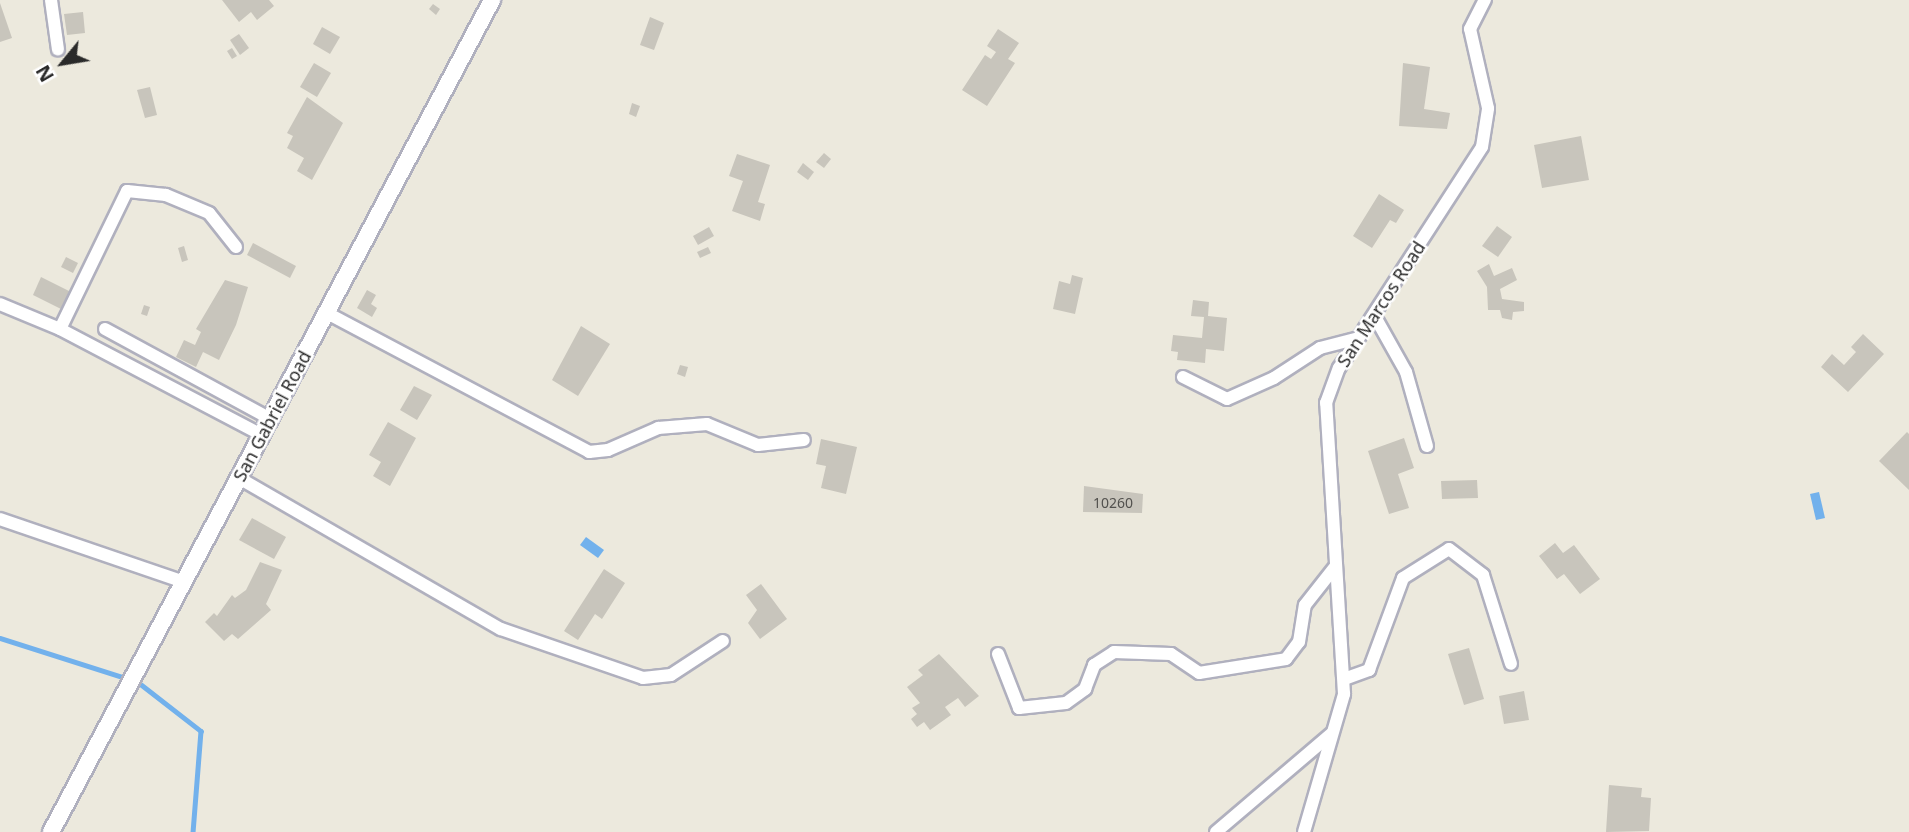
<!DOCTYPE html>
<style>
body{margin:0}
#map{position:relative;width:1909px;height:832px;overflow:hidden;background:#ece9dd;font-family:"Noto Sans",sans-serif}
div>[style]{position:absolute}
.water>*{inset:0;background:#72b1ec}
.stream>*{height:4.5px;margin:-2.25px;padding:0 2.25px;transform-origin:2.25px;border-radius:2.25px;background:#72b1ec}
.building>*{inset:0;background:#c8c5bc}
.roads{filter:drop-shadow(2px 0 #b0b0be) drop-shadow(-2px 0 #b0b0be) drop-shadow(0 2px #b0b0be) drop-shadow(0 -2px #b0b0be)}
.minor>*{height:12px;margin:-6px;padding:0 6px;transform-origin:6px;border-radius:6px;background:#fff}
.tertiary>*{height:16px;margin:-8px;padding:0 8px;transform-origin:8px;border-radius:8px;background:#fff}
span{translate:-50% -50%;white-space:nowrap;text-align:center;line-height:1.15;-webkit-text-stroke:5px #fff;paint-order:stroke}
.number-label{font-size:14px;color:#52514e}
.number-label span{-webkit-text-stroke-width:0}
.street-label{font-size:18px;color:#2a2a2a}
.north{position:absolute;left:28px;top:28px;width:70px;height:70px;-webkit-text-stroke:5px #fff;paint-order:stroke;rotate:240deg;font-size:19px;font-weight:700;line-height:28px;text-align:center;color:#2a2a2a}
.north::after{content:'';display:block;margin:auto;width:24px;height:32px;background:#2a2a2a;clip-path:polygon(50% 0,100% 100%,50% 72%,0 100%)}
</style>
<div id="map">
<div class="water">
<div style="clip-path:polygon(1819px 492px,1825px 518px,1816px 520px,1810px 494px)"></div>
<div style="clip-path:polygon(586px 537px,604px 550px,598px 558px,580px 545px)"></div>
</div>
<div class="stream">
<div style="left:0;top:638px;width:145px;rotate:17.7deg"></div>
<div style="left:138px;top:682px;width:80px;rotate:37.9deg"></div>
<div style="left:201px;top:731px;width:101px;rotate:94.5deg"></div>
</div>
<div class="building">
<div style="clip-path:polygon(222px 0,269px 0,274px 6px,257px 20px,251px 12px,239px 22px)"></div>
<div style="clip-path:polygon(0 3px,12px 38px,0 42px)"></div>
<div style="clip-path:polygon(433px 4px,440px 9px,436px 15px,429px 9px)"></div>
<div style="clip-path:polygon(83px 12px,85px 33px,67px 35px,64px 14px)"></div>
<div style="clip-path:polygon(650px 17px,664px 23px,654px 50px,640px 45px)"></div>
<div style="clip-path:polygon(322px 27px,340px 37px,330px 54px,313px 44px)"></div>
<div style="clip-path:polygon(998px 29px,1019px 43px,1008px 59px,1015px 63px,987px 106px,962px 90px,985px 55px,991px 59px,996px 52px,987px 46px)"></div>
<div style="clip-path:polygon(239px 34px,249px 48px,240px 55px,230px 40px)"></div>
<div style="clip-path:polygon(232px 48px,237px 56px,232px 59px,227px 51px)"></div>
<div style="clip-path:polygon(314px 63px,331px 73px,317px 97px,300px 87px)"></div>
<div style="clip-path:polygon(1403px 63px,1430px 67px,1424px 109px,1450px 113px,1447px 129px,1399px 126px)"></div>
<div style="clip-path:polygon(150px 87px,157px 115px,145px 118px,137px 90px)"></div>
<div style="clip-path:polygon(307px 97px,343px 123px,312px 180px,297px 171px,304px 158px,287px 148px,293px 136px,287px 133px)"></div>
<div style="clip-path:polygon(632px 103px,640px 106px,636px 117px,629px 114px)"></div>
<div style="clip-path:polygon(1581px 136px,1589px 180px,1542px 188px,1534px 145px)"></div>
<div style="clip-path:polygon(824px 153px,831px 159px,824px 168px,816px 162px)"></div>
<div style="clip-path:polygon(737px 154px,770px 165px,758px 202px,765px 204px,760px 221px,732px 211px,743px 181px,729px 176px)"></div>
<div style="clip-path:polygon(803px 163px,814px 172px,808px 180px,797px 172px)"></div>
<div style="clip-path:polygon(1379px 194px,1404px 210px,1396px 223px,1390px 220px,1372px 248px,1353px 236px)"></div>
<div style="clip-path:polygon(1497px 226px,1512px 237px,1498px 257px,1482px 246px)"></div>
<div style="clip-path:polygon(709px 227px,714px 236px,698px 245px,693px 236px)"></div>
<div style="clip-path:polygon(253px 243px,296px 266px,290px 278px,247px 255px)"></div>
<div style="clip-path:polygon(184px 246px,188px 260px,182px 262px,178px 248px)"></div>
<div style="clip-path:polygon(708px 247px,711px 253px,700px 258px,697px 252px)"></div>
<div style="clip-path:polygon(66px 257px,78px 263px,73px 273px,61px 267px)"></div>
<div style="clip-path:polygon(1489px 264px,1494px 276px,1512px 268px,1517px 280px,1500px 289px,1502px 299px,1524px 302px,1524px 311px,1513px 312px,1512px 320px,1502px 318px,1500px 310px,1488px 310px,1487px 287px,1477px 271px)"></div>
<div style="clip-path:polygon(1072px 275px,1083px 278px,1075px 314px,1053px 309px,1059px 281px,1070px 284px)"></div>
<div style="clip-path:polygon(41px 277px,71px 292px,63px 310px,33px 295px)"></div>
<div style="clip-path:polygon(225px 280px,248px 287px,236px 325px,219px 360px,203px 352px,196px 367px,176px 357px,184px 340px,195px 345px,201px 332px,196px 329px)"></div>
<div style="clip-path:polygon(367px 290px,376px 295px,371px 304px,377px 308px,372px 317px,357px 308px)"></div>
<div style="clip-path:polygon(1193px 300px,1209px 302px,1208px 316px,1227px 318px,1224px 351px,1206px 349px,1205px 363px,1177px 360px,1178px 352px,1171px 351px,1173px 335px,1202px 338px,1204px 317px,1191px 316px)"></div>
<div style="clip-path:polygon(144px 305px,150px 307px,147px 316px,141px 314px)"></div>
<div style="clip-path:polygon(581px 326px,610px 344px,578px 396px,552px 380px)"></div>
<div style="clip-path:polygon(1863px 334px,1884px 354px,1848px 392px,1821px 367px,1832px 354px,1844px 365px,1856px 352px,1851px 347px)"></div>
<div style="clip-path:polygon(680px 365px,688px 367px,685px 377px,677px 374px)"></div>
<div style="clip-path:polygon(414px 386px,432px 395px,417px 420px,400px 410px)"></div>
<div style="clip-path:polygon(388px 422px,416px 438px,390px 486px,373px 476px,381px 462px,369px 455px)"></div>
<div style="clip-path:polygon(1907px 432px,1909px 434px,1909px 490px,1879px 461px)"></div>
<div style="clip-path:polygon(1404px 438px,1414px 468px,1398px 474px,1409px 508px,1389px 514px,1368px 451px)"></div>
<div style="clip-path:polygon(821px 439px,857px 447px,846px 494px,821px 488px,826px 466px,816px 464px)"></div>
<div style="clip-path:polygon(1477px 480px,1478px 498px,1442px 499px,1441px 481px)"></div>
<div style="clip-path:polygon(1084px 486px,1143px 494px,1142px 513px,1083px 512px)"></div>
<div style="clip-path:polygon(252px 518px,286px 537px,274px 559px,239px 540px)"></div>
<div style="clip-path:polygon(1555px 543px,1563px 553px,1574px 545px,1600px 579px,1580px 594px,1564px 574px,1557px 579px,1539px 556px)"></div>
<div style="clip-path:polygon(260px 562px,282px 570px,266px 604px,271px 610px,238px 639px,232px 634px,224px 641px,205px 622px,214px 613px,217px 616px,232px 595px,235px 598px,246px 590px)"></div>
<div style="clip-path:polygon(604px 569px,625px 583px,602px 619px,595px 614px,578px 640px,564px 631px)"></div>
<div style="clip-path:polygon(761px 584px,787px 619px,760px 639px,748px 623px,757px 610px,746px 595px)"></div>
<div style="clip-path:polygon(1469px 648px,1484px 699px,1464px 705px,1448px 654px)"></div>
<div style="clip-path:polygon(939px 654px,979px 696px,965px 707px,958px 698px,945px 707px,951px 715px,930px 730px,924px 722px,917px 727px,911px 719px,917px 714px,912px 708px,920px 703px,907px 687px,923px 675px,918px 670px)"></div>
<div style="clip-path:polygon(1524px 691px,1529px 720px,1504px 724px,1499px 696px)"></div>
<div style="clip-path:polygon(1609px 785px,1642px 788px,1641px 797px,1651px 798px,1649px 831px,1606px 832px)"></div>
</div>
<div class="roads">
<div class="minor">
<div style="left:51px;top:0;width:50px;rotate:82deg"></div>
<div style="left:236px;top:247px;width:43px;rotate:-128.5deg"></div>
<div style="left:209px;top:213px;width:47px;rotate:-157.3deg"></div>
<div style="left:166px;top:195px;width:39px;rotate:-174deg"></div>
<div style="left:127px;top:191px;width:153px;rotate:115.9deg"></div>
<div style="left:60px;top:329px;width:228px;rotate:27.7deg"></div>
<div style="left:0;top:304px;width:65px;rotate:22.6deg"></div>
<div style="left:327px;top:313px;width:297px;rotate:27.9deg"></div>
<div style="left:589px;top:452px;width:19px;rotate:-6deg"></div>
<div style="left:608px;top:450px;width:55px;rotate:-23.7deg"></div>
<div style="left:658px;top:428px;width:49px;rotate:-4.7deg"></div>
<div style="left:707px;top:424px;width:55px;rotate:22.4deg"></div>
<div style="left:758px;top:445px;width:46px;rotate:-6.2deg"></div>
<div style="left:1374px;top:315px;width:65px;rotate:60.7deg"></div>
<div style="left:1406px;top:372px;width:77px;rotate:74.2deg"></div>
<div style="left:105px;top:329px;width:189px;rotate:28.5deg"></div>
<div style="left:1183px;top:377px;width:49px;rotate:26.6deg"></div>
<div style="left:1227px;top:399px;width:51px;rotate:-24.1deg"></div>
<div style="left:1274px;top:378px;width:55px;rotate:-33.1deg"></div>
<div style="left:1320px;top:348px;width:40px;rotate:-14.4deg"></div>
<div style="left:239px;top:478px;width:302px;rotate:30deg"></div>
<div style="left:501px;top:629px;width:150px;rotate:19deg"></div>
<div style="left:643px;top:678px;width:28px;rotate:-6deg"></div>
<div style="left:671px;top:675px;width:62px;rotate:-33.2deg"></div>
<div style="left:0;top:519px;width:194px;rotate:18.9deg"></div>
<div style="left:998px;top:654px;width:58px;rotate:68.7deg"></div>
<div style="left:1019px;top:708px;width:47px;rotate:-6.1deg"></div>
<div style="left:1066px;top:703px;width:24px;rotate:-36deg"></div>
<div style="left:1085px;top:689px;width:26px;rotate:-69deg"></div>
<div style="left:1094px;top:665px;width:24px;rotate:-33deg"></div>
<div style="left:1114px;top:652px;width:57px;rotate:2deg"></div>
<div style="left:1171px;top:654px;width:34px;rotate:34deg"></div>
<div style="left:1199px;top:673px;width:88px;rotate:-9.1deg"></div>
<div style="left:1286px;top:659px;width:21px;rotate:-53deg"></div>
<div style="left:1299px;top:642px;width:37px;rotate:-81deg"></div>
<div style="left:1305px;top:605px;width:48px;rotate:-51.7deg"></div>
<div style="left:1344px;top:679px;width:27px;rotate:-20deg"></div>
<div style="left:1369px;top:670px;width:98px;rotate:-69.7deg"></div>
<div style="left:1403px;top:578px;width:54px;rotate:-32.2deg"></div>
<div style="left:1449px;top:549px;width:43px;rotate:37.4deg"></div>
<div style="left:1483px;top:575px;width:93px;rotate:72.5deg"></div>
<div style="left:1216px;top:832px;width:151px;rotate:-40.4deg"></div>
<div style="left:1304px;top:832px;width:144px;rotate:-73.8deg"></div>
<div style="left:1344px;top:694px;width:292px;rotate:-93.5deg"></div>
<div style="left:1326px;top:403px;width:37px;rotate:-70deg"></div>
<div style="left:1339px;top:368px;width:263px;rotate:-57.1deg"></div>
<div style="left:1482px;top:147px;width:39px;rotate:-81deg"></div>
<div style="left:1488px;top:108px;width:81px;rotate:-102.8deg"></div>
<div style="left:1470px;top:29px;width:33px;rotate:-63deg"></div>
</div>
<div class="tertiary">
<div style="left:51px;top:832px;width:942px;rotate:-62.07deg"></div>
</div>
</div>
<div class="number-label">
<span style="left:1113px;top:503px">10260</span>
</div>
<div class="street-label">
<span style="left:1381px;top:304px;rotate:-57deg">San Marcos Road</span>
<span style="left:272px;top:416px;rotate:-62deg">San Gabriel Road</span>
</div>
<div class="north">N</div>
</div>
